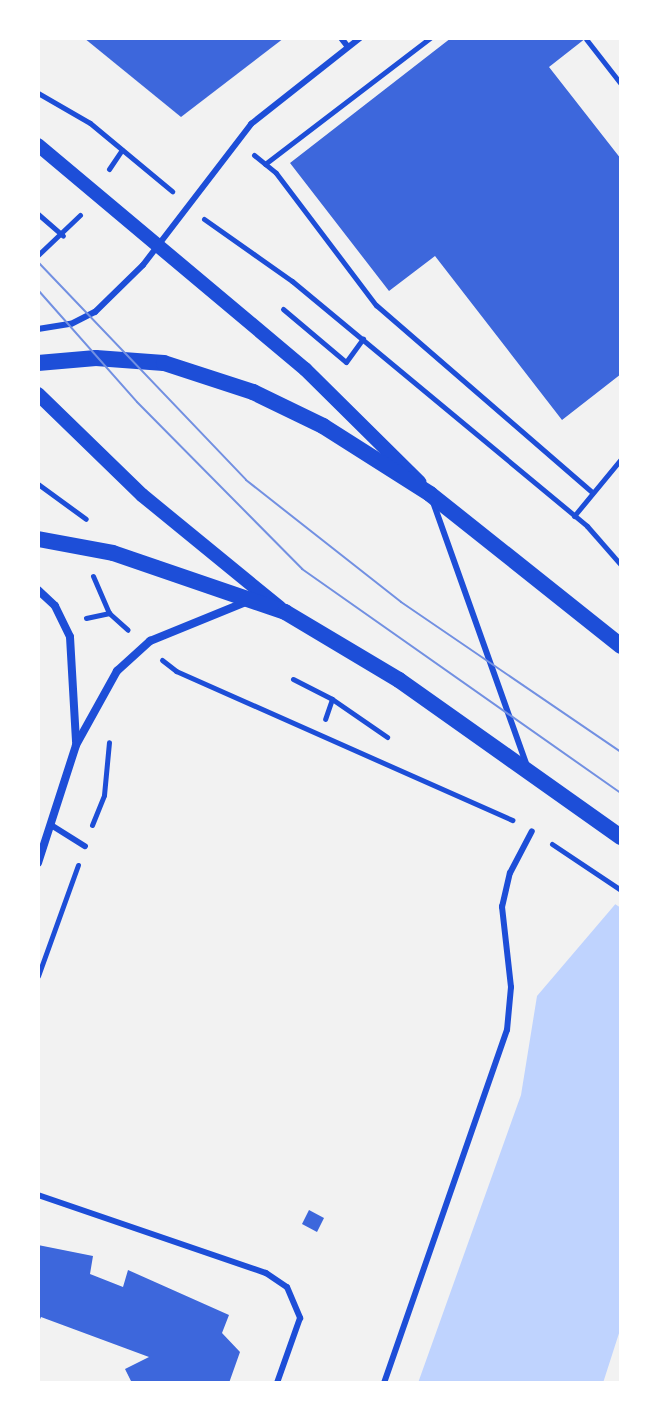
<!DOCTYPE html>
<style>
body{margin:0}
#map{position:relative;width:659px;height:1421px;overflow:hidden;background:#f2f2f2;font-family:"Archivo Narrow",sans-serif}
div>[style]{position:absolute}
.water>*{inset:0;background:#bfd3fe}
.pier>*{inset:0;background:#f2f2f2}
.building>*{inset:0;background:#3d67dc}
.path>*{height:5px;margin:-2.5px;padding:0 2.5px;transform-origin:2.5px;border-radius:2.5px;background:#1d4ed8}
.service>*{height:6px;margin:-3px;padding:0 3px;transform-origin:3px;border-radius:3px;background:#1d4ed8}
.minor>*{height:8px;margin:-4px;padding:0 4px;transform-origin:4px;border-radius:4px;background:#1d4ed8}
.tertiary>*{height:14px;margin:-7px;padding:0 7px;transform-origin:7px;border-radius:7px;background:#1d4ed8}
.secondary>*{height:16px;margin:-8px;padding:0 8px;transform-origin:8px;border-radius:8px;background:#1d4ed8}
.tram>*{height:2px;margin:-1px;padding:0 1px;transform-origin:1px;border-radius:1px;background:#7290e2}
span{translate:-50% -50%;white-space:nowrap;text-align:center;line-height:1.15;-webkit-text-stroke:7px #fff;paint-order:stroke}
.frame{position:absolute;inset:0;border:40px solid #fff;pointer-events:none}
</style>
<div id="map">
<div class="water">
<div style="clip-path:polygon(621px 823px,621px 1327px,603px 1383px,418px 1383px,521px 1095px,537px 996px,618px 901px)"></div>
</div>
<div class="pier">
<div style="clip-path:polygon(621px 819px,621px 908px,612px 902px,596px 862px)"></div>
</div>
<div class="building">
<div style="clip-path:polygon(84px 38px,284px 38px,181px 117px)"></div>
<div style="clip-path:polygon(451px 38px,586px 38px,549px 67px,621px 159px,621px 374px,562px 420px,435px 256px,389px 291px,290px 163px)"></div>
<div style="clip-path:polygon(309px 1210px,324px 1218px,317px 1232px,302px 1224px)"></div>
<div style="clip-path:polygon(38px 1245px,93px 1256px,90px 1274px,123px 1287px,128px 1270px,229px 1315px,222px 1333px,240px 1352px,229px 1383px,132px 1383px,125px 1369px,149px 1357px,41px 1317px,38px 1324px)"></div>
</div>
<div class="path">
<div style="left:586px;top:39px;width:57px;rotate:52.1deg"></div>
<div style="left:38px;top:93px;width:60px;rotate:30deg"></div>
<div style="left:90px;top:123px;width:107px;rotate:39.7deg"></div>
<div style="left:254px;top:155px;width:28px;rotate:39deg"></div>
<div style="left:276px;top:173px;width:166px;rotate:52.9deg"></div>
<div style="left:376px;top:305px;width:286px;rotate:40.9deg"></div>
<div style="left:265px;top:164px;width:208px;rotate:-37.4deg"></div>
<div style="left:109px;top:169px;width:23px;rotate:-56deg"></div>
<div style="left:38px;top:214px;width:33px;rotate:41deg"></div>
<div style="left:204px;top:219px;width:108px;rotate:35.2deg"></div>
<div style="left:292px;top:281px;width:383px;rotate:39.7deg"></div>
<div style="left:587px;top:526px;width:52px;rotate:48.9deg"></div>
<div style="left:38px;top:255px;width:58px;rotate:-43.6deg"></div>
<div style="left:283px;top:309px;width:82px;rotate:40.1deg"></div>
<div style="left:346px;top:362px;width:29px;rotate:-54deg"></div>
<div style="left:38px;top:484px;width:59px;rotate:36.1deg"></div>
<div style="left:574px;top:516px;width:74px;rotate:-50.5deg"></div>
<div style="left:93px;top:576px;width:40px;rotate:66.6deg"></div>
<div style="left:109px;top:613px;width:25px;rotate:42deg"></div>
<div style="left:86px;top:618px;width:24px;rotate:-12deg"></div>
<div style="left:162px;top:660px;width:18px;rotate:38deg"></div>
<div style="left:176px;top:671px;width:368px;rotate:23.9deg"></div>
<div style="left:293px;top:679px;width:44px;rotate:27.1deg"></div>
<div style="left:332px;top:699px;width:21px;rotate:109deg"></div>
<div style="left:332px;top:699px;width:67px;rotate:34.6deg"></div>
<div style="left:92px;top:825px;width:32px;rotate:-68deg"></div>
<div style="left:104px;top:795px;width:53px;rotate:-84.6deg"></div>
<div style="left:552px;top:844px;width:83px;rotate:33.7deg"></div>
<div style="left:38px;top:976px;width:118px;rotate:-70.2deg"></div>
</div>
<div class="service">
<div style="left:341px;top:38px;width:11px;rotate:52deg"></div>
<div style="left:38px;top:329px;width:33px;rotate:-9deg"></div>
<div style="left:71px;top:324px;width:27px;rotate:-27deg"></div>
<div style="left:95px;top:312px;width:67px;rotate:-44.4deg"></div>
<div style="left:143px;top:265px;width:178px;rotate:-52.5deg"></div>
<div style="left:251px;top:124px;width:139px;rotate:-38.3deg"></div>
<div style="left:433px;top:502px;width:280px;rotate:70.4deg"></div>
<div style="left:51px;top:825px;width:40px;rotate:32deg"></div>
<div style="left:38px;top:1195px;width:241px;rotate:18.9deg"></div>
<div style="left:266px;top:1273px;width:25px;rotate:34deg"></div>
<div style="left:287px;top:1287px;width:34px;rotate:67deg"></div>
<div style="left:300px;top:1318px;width:69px;rotate:109.5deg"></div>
<div style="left:384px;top:1383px;width:374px;rotate:-70.8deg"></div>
<div style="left:507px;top:1030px;width:43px;rotate:-84.7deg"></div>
<div style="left:511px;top:987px;width:81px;rotate:-96.4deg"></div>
<div style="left:502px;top:907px;width:35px;rotate:-77deg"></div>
<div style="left:510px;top:873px;width:47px;rotate:-62.4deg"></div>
</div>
<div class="minor">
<div style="left:38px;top:590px;width:23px;rotate:43deg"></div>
<div style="left:55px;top:606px;width:34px;rotate:64deg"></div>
<div style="left:70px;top:637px;width:105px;rotate:86.7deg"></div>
<div style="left:38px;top:863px;width:124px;rotate:-72.1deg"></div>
<div style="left:76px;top:745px;width:85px;rotate:-61deg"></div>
<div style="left:117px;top:671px;width:45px;rotate:-42.3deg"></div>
<div style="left:150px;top:641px;width:106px;rotate:-22.2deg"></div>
</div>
<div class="tertiary">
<div style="left:38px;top:145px;width:349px;rotate:40deg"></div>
<div style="left:305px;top:369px;width:161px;rotate:44.7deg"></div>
<div style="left:38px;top:394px;width:145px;rotate:44.2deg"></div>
<div style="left:142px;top:495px;width:178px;rotate:39.3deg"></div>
</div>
<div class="secondary">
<div style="left:38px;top:363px;width:58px;rotate:-4.9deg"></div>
<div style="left:96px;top:358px;width:68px;rotate:4.2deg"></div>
<div style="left:164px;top:363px;width:94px;rotate:18deg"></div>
<div style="left:253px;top:392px;width:78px;rotate:25.9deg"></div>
<div style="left:323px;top:426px;width:127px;rotate:32.4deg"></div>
<div style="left:430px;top:494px;width:244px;rotate:38.5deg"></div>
<div style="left:38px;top:539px;width:76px;rotate:10.6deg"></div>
<div style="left:113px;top:553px;width:182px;rotate:18.9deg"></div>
<div style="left:285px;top:612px;width:133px;rotate:30.8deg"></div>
<div style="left:399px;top:680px;width:272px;rotate:35.3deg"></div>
</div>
<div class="tram">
<div style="left:38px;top:262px;width:301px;rotate:46.3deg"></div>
<div style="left:246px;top:480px;width:197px;rotate:38.2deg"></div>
<div style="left:401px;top:602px;width:266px;rotate:34.3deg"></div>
<div style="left:38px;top:290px;width:149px;rotate:48.5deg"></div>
<div style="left:137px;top:402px;width:235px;rotate:45.3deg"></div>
<div style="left:302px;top:569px;width:390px;rotate:35.1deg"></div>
</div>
<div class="frame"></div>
</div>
